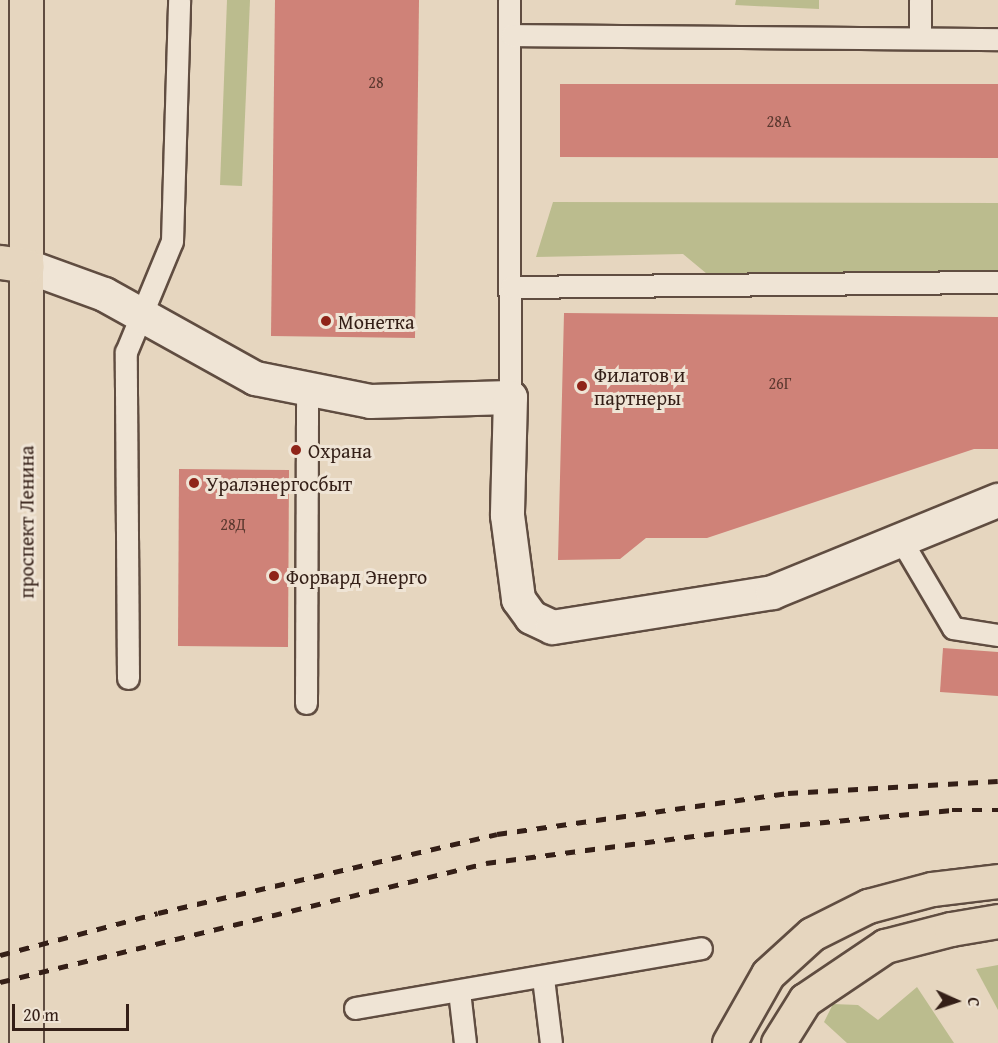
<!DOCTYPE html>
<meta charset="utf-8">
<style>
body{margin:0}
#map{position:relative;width:998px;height:1043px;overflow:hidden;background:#e6d6bf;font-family:"Gentium Book Plus",serif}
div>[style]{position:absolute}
.green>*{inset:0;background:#bbbc8e}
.building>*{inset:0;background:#cf8278}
.roads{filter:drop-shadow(2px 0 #604d41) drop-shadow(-2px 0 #604d41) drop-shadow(0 2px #604d41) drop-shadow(0 -2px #604d41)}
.service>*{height:21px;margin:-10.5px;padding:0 10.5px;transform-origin:10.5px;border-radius:10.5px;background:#efe4d5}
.minor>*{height:33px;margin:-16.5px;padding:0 16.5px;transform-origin:16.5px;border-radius:16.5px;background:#efe4d5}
.primary>*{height:33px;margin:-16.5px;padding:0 16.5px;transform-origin:16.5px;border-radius:16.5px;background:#e6d6bf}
.rail>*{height:4.5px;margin-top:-2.25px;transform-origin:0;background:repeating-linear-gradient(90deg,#341f17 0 10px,transparent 0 20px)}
.dots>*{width:16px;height:16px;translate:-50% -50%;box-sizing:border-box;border:3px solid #efe4d5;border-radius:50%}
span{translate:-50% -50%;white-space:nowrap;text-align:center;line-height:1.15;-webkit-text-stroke:6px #efe4d5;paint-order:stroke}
.number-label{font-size:16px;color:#5b382f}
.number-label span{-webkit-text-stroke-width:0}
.poi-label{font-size:20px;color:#341f17}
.left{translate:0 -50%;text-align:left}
.street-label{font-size:20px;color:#341f17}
.north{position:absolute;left:926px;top:971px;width:60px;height:60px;-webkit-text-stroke:4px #efe4d5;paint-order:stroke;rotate:93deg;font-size:16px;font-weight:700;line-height:24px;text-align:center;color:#341f17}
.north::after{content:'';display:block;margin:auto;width:21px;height:27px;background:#341f17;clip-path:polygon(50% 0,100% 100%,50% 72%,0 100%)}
.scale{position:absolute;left:12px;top:1004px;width:117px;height:27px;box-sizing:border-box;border:3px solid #341f17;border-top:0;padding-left:8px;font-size:18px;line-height:21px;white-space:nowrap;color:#341f17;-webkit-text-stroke:4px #efe4d5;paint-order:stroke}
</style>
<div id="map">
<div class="green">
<div style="clip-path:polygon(227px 0,250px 0,242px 186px,220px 185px)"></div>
<div style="clip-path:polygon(736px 0,819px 0,819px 9px,735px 5px)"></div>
<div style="clip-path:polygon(553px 202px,998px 203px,998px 290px,730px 293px,683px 254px,536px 257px)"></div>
<div style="clip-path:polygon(998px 965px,998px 1010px,976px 969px)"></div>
<div style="clip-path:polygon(917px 987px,954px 1043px,847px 1043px,824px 1022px,833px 1004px,858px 1005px,878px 1020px)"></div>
</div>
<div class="building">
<div style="clip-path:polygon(275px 0,419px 0,415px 338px,271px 336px)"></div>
<div style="clip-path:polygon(560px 84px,998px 84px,998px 158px,560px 157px)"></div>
<div style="clip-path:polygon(564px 313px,998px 317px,998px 449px,974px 449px,707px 538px,646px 538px,620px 559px,558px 560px)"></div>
<div style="clip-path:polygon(179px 469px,289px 470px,288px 647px,178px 646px)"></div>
<div style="clip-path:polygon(943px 648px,998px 652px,998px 696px,940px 692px)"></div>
</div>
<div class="roads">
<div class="service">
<div style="left:509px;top:0;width:397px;rotate:89.9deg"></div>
<div style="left:920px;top:0;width:38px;rotate:90deg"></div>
<div style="left:512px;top:35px;width:486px;rotate:0.5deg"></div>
<div style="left:511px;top:287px;width:487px;rotate:-0.6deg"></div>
<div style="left:901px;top:540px;width:102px;rotate:59.4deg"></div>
<div style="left:953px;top:628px;width:46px;rotate:8.8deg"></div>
<div style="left:128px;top:678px;width:326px;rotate:-90.4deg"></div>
<div style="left:126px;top:352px;width:120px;rotate:-67.5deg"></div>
<div style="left:172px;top:241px;width:241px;rotate:-88.3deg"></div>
<div style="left:306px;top:703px;width:315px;rotate:-89.8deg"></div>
<div style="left:543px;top:978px;width:65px;rotate:83deg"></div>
<div style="left:459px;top:991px;width:52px;rotate:83.4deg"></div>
<div style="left:355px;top:1008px;width:351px;rotate:-9.8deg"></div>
</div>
<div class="minor">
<div style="left:27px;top:266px;width:82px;rotate:20deg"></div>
<div style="left:104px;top:294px;width:173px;rotate:29.1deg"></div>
<div style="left:255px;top:378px;width:117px;rotate:11.3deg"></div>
<div style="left:370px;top:401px;width:140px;rotate:-1.6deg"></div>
<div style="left:510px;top:397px;width:118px;rotate:91.5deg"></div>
<div style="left:507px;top:515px;width:85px;rotate:82.5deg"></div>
<div style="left:518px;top:599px;width:22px;rotate:54deg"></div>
<div style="left:531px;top:617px;width:23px;rotate:25deg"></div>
<div style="left:552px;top:627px;width:223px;rotate:-9deg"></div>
<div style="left:772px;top:592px;width:244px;rotate:-22.2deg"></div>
</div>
<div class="primary">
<div style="left:26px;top:0;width:1043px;rotate:90deg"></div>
<div style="left:0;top:262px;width:27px;rotate:8deg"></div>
<div style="left:729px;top:1043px;width:79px;rotate:-60.5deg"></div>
<div style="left:768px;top:974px;width:59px;rotate:-42.3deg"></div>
<div style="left:812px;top:934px;width:63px;rotate:-26.6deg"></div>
<div style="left:868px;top:906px;width:66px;rotate:-14.9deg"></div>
<div style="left:932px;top:889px;width:66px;rotate:-6.9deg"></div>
<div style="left:778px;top:1043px;width:51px;rotate:-57.9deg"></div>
<div style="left:805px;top:1000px;width:97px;rotate:-34deg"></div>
<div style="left:885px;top:946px;width:68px;rotate:-14.4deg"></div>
<div style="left:951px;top:929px;width:48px;rotate:-9.7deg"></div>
</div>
</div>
<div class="rail">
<div style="left:0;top:955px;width:163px;rotate:-14.9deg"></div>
<div style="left:158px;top:913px;width:348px;rotate:-13.1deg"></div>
<div style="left:497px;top:834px;width:294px;rotate:-8deg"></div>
<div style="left:788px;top:793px;width:210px;rotate:-3.3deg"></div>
<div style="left:0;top:982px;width:500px;rotate:-13.76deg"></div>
<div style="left:486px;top:863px;width:256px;rotate:-7.4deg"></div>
<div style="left:740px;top:830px;width:213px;rotate:-5.4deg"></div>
<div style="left:952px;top:810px;width:46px"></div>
</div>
<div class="dots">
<div style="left:326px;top:321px;background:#8f2418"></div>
<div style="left:582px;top:386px;background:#8f2418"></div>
<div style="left:296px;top:450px;background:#8f2418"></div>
<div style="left:194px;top:483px;background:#8f2418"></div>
<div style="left:274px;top:576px;background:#8f2418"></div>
</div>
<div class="number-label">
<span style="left:376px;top:82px">28</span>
<span style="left:779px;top:121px">28А</span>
<span style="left:780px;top:383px">26Г</span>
<span style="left:233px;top:524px">28Д</span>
</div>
<div class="poi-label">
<span class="left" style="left:338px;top:321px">Монетка</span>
<span class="left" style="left:594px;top:386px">Филатов и<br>партнеры</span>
<span class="left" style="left:308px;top:450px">Охрана</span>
<span class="left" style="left:206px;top:483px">Уралэнергосбыт</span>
<span class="left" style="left:286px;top:576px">Форвард Энерго</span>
</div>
<div class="street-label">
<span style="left:26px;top:522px;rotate:-90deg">проспект Ленина</span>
</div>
<div class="north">С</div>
<div class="scale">20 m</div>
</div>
